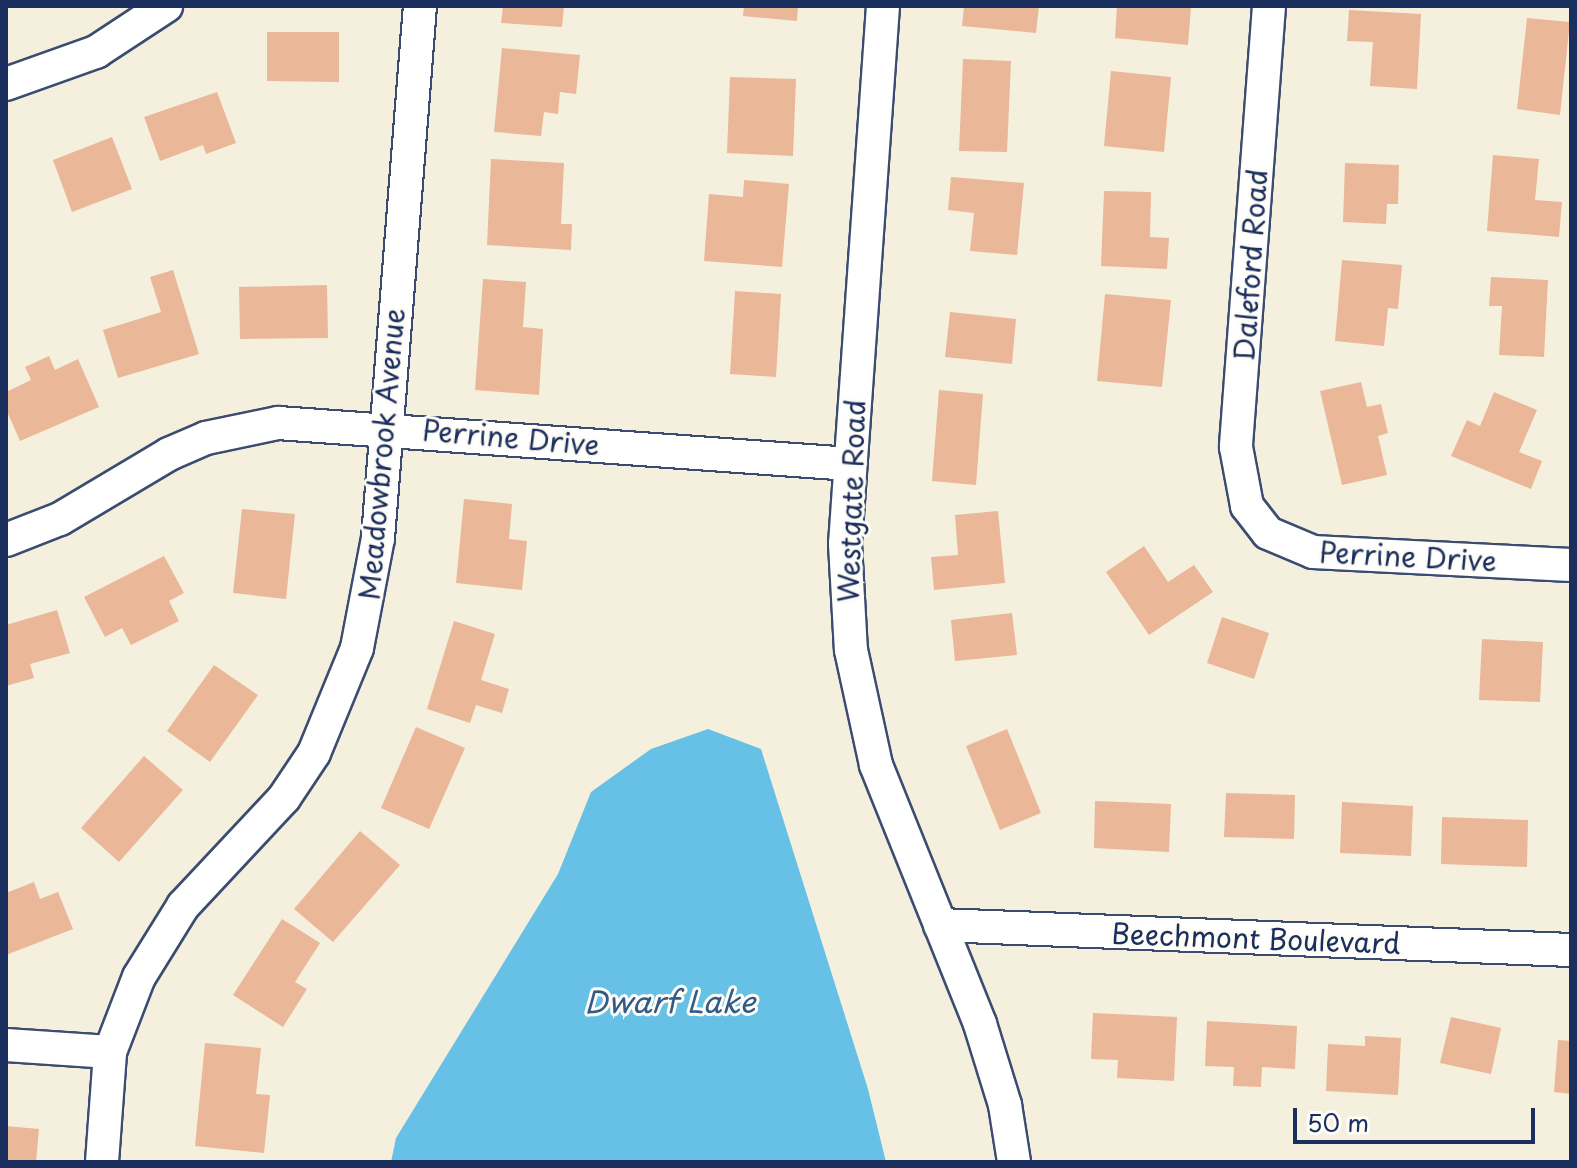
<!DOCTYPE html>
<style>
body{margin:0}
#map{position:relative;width:1577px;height:1168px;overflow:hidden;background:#f5f0de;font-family:"Playpen Sans",sans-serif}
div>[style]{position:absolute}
.water>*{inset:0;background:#67c0e5}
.building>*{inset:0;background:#eab798}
.roads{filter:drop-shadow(2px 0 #3c4c71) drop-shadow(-2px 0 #3c4c71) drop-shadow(0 2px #3c4c71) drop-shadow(0 -2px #3c4c71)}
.minor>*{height:32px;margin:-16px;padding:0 16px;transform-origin:16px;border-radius:16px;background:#fff}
span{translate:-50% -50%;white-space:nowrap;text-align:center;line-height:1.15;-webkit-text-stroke:6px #fdfcf7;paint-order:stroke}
.street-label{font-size:28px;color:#1b2f5e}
.water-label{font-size:30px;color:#325a86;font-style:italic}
.frame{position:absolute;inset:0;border:8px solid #1b2f5e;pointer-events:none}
.scale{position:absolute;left:1293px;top:1108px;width:242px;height:36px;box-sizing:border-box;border:4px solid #1b2f5e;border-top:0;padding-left:10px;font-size:24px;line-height:28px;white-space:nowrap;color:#1b2f5e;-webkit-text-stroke:6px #fdfcf7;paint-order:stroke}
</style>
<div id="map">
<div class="water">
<div style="clip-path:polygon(708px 729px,761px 749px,868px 1089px,886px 1162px,391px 1162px,396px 1138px,558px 874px,591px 792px,651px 749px)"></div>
</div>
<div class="building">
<div style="clip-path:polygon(503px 6px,564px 6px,562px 27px,501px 23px)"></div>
<div style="clip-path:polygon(744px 6px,798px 6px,797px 21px,743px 16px)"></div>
<div style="clip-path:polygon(964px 6px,1039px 6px,1036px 33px,962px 26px)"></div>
<div style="clip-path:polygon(1117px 6px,1191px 7px,1188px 45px,1115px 38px)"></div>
<div style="clip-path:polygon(1349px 10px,1421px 14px,1417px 89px,1370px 86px,1373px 42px,1347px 41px)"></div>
<div style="clip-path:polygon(1527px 18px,1570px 22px,1560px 115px,1517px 109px)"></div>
<div style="clip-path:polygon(267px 32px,339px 32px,339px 82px,267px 81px)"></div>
<div style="clip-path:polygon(502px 48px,580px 55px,576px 94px,560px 92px,558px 114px,544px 112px,541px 136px,494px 132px)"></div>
<div style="clip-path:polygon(963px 59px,1011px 61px,1007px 152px,959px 151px)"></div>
<div style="clip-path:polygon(1111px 71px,1171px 77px,1164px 152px,1104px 146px)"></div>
<div style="clip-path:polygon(730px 77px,796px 79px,793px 156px,727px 153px)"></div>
<div style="clip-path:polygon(217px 92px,236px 143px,206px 154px,203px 145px,160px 161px,144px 117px)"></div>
<div style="clip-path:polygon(112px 137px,132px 189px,72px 212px,53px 160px)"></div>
<div style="clip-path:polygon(1493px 155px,1539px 159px,1535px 200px,1562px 202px,1559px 237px,1487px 231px)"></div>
<div style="clip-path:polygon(491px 159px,564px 163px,561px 224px,572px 224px,571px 250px,487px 245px)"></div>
<div style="clip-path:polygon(1345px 163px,1399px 165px,1398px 204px,1387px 204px,1386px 224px,1343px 222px)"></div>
<div style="clip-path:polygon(951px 177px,1024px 183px,1017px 255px,970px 251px,974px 213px,948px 210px)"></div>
<div style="clip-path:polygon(744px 180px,789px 184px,782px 267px,704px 261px,709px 194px,743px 197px)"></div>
<div style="clip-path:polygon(1104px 191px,1151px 192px,1150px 237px,1169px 238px,1167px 269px,1101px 266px)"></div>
<div style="clip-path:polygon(1342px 260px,1402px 265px,1398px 309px,1388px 308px,1384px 346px,1335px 341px)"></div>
<div style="clip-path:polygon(173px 270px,199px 354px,118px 378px,103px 330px,161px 312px,150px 277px)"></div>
<div style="clip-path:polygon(1491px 277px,1548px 280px,1544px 357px,1499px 355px,1502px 306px,1489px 306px)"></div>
<div style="clip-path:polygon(483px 279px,526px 282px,523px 327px,543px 329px,539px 395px,475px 390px)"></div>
<div style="clip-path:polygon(327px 285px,328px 338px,240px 339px,239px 287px)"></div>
<div style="clip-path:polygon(735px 291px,781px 294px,776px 377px,730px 374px)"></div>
<div style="clip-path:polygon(1105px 294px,1171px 300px,1162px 387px,1097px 381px)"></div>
<div style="clip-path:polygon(950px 312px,1016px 319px,1012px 364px,945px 357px)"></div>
<div style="clip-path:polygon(49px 356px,55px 370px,78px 359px,99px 407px,20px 441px,6px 409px,6px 392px,31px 380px,25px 367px)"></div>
<div style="clip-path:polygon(1361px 382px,1367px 407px,1381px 404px,1388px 433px,1378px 436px,1387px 475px,1342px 485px,1320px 391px)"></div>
<div style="clip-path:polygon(939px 390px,983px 394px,976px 485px,932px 481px)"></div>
<div style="clip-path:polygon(1494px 392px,1537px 410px,1519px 452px,1542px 461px,1531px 489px,1451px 456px,1467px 420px,1480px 426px)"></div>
<div style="clip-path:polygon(464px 499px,512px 504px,509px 539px,527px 541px,522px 590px,456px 583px)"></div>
<div style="clip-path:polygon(242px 509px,295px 514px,286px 599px,233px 593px)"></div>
<div style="clip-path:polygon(998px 511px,1005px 583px,934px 590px,931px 557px,958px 555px,955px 515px)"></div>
<div style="clip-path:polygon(1144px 546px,1168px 582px,1194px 565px,1213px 592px,1149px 635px,1106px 572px)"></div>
<div style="clip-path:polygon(164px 556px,184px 593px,169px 601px,179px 621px,131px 645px,122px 628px,105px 637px,84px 597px)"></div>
<div style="clip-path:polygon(57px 610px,70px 653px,30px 664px,34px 678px,6px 686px,6px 625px)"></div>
<div style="clip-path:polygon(1012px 613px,1017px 655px,955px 661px,951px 620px)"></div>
<div style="clip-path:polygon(1222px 617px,1269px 633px,1254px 679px,1207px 663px)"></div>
<div style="clip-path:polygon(454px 621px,495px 634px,481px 680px,509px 689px,502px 713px,476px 705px,470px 723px,427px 709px)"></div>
<div style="clip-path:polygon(1482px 639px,1543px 642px,1540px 702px,1479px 700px)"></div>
<div style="clip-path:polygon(214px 665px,258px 695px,210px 762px,167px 731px)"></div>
<div style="clip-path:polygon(416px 727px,465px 748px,429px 829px,381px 808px)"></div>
<div style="clip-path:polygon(1007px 729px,1041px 813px,1000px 830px,966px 746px)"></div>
<div style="clip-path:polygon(144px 756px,183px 790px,119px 862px,81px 828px)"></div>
<div style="clip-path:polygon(1226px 793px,1295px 795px,1294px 839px,1224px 837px)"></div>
<div style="clip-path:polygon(1095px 801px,1171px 804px,1169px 852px,1094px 848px)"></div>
<div style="clip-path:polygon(1342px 802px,1413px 806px,1411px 856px,1340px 853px)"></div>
<div style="clip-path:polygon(1442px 817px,1528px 820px,1527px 867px,1441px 864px)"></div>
<div style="clip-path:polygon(360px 831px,400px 865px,333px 942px,294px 909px)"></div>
<div style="clip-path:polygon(34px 882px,40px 899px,58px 892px,73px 929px,6px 955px,6px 893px)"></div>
<div style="clip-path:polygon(282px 919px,320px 943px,295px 982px,307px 989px,283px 1027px,233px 995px)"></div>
<div style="clip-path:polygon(1093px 1013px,1177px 1017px,1174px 1081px,1117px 1078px,1118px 1060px,1091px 1059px)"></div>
<div style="clip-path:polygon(1451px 1017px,1501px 1028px,1491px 1074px,1440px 1063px)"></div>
<div style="clip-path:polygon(1207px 1021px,1297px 1026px,1295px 1069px,1262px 1067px,1261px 1087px,1233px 1086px,1234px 1067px,1205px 1066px)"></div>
<div style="clip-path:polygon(1365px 1036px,1401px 1038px,1398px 1095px,1326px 1091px,1328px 1044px,1365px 1046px)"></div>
<div style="clip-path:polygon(1558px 1040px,1571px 1041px,1571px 1094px,1554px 1092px)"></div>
<div style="clip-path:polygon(205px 1043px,261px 1048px,256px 1094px,270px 1095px,264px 1153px,195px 1146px)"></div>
<div style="clip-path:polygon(6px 1126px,39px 1129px,36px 1162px,6px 1162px)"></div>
</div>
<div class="roads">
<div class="minor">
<div style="left:883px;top:6px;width:539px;rotate:94.04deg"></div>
<div style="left:845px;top:544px;width:106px;rotate:86.8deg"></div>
<div style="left:851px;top:650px;width:118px;rotate:77.7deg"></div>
<div style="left:876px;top:765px;width:279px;rotate:68.1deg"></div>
<div style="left:980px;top:1024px;width:85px;rotate:72.8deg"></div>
<div style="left:1005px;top:1105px;width:58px;rotate:81deg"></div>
<div style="left:1269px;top:6px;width:442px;rotate:94.3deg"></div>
<div style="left:1236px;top:447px;width:60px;rotate:79.4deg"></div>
<div style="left:1247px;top:506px;width:34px;rotate:52deg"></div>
<div style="left:1268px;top:533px;width:49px;rotate:22.9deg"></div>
<div style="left:1313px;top:552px;width:258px;rotate:2.9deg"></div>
<div style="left:6px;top:84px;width:96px;rotate:-19.6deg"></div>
<div style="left:96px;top:52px;width:84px;rotate:-33.3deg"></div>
<div style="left:6px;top:540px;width:58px;rotate:-21.3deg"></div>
<div style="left:60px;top:519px;width:127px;rotate:-30.8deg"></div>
<div style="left:169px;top:454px;width:40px;rotate:-23.4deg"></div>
<div style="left:206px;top:438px;width:74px;rotate:-11.8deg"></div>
<div style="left:278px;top:423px;width:573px;rotate:4.1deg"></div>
<div style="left:940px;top:925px;width:631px;rotate:2.27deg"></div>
<div style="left:6px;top:1045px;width:104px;rotate:3.9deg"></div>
<div style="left:102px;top:1162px;width:110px;rotate:-85.8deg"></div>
<div style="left:110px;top:1052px;width:80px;rotate:-68.9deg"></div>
<div style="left:139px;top:977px;width:84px;rotate:-58.2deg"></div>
<div style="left:183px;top:906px;width:148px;rotate:-46.9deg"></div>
<div style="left:284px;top:798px;width:54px;rotate:-56.3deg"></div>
<div style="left:314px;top:753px;width:113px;rotate:-67.7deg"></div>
<div style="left:357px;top:648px;width:112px;rotate:-79.2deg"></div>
<div style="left:378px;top:538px;width:534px;rotate:-85.49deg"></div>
</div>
</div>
<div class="street-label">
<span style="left:1250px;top:265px;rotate:-86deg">Daleford Road</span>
<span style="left:511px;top:437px;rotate:5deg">Perrine Drive</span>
<span style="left:381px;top:454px;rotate:-85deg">Meadowbrook Avenue</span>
<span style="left:851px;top:501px;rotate:-88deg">Westgate Road</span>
<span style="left:1408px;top:556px;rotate:3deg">Perrine Drive</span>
<span style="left:1256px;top:938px;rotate:2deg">Beechmont Boulevard</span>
</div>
<div class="water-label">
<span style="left:670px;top:1001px">Dwarf Lake</span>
</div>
<div class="frame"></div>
<div class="scale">50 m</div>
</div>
